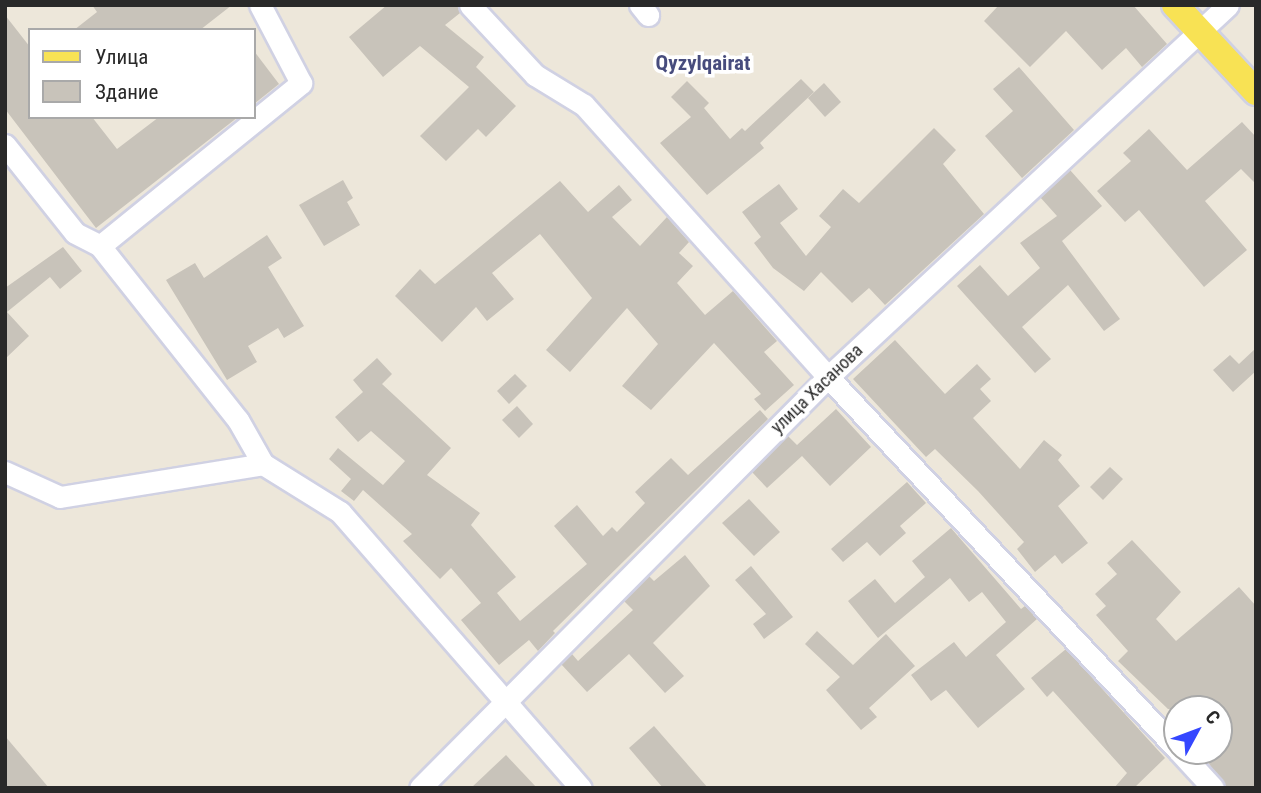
<!DOCTYPE html>
<meta charset="utf-8">
<style>
body{margin:0}
#map{position:relative;width:1261px;height:793px;overflow:hidden;background:#ede7da;font-family:"Roboto Condensed",sans-serif}
div>[style]{position:absolute}
.building>*{inset:0;background:#c8c3ba}
.roads{filter:drop-shadow(2px 0 #d0d1e3) drop-shadow(-2px 0 #d0d1e3) drop-shadow(0 2px #d0d1e3) drop-shadow(0 -2px #d0d1e3)}
.minor>*{height:21px;margin:-10.5px;padding:0 10.5px;transform-origin:10.5px;border-radius:10.5px;background:#fff}
.major>*{height:26px;margin:-13px;padding:0 13px;transform-origin:13px;border-radius:13px;background:#f8e254}
span{translate:-50% -50%;white-space:nowrap;text-align:center;line-height:1.15;-webkit-text-stroke:7px #fff;paint-order:stroke}
.street-label{font-size:18px;color:#292929}
.quarter-label{font-size:21px;color:#474c7d;font-weight:700}
.frame{position:absolute;inset:0;border:7px solid #292929;pointer-events:none}
.legend{position:absolute;left:28px;top:28px;width:228px;height:91px;box-sizing:border-box;background:#fff;border:2px solid #a9a9a9;margin:0;padding:9px 12px;list-style:none;font-size:21px;color:#292929}
.legend li{display:flex;align-items:center;gap:14px;height:35px}
.legend b{width:35px;border:2px solid #a9a9a9}
.north{position:absolute;left:1163px;top:695px;width:70px;height:70px;box-sizing:border-box;background:#fff;border:2px solid #a9a9a9;border-radius:50%;rotate:49deg;font-size:19px;font-weight:700;line-height:28px;text-align:center;color:#292929}
.north::after{content:'';display:block;margin:auto;width:24px;height:32px;background:#3547ff;clip-path:polygon(50% 0,100% 100%,50% 72%,0 100%)}
</style>
<div id="map">
<div class="building">
<div style="clip-path:polygon(92px 5px,232px 5px,200px 30px,74px 30px,97px 12px)"></div>
<div style="clip-path:polygon(387px 5px,457px 5px,460px 13px,445px 25px,484px 57px,476px 67px,516px 106px,486px 137px,478px 129px,446px 161px,420px 136px,469px 87px,420px 46px,383px 77px,349px 37px)"></div>
<div style="clip-path:polygon(999px 5px,1133px 5px,1167px 44px,1142px 67px,1126px 48px,1102px 70px,1066px 31px,1030px 67px,984px 21px)"></div>
<div style="clip-path:polygon(5px 15px,30px 47px,30px 117px,92px 117px,117px 149px,159px 117px,238px 117px,96px 228px,5px 109px)"></div>
<div style="clip-path:polygon(254px 51px,279px 84px,254px 104px)"></div>
<div style="clip-path:polygon(1019px 67px,1074px 130px,1022px 178px,985px 136px,1013px 111px,993px 89px)"></div>
<div style="clip-path:polygon(801px 79px,814px 92px,760px 143px,764px 148px,707px 195px,660px 143px,691px 117px,671px 97px,687px 81px,709px 103px,704px 108px,730px 139px,742px 128px,745px 131px)"></div>
<div style="clip-path:polygon(824px 83px,841px 102px,825px 117px,808px 98px)"></div>
<div style="clip-path:polygon(1242px 122px,1256px 137px,1256px 184px,1241px 169px,1205px 201px,1247px 250px,1204px 287px,1139px 210px,1125px 222px,1097px 191px,1131px 161px,1123px 153px,1149px 129px,1187px 170px)"></div>
<div style="clip-path:polygon(934px 128px,956px 150px,943px 164px,984px 214px,885px 305px,869px 288px,852px 303px,821px 272px,804px 291px,773px 268px,754px 243px,761px 237px,742px 212px,779px 184px,798px 209px,780px 223px,806px 256px,831px 227px,819px 216px,843px 189px,859px 203px)"></div>
<div style="clip-path:polygon(1070px 170px,1102px 206px,1062px 241px,1120px 319px,1104px 331px,1068px 285px,1022px 327px,1051px 359px,1035px 373px,957px 286px,980px 265px,1008px 296px,1040px 268px,1020px 243px,1057px 216px,1040px 197px)"></div>
<div style="clip-path:polygon(343px 180px,353px 198px,347px 202px,360px 225px,324px 246px,299px 205px)"></div>
<div style="clip-path:polygon(560px 181px,588px 212px,619px 185px,632px 200px,612px 217px,640px 246px,667px 217px,689px 242px,679px 253px,693px 266px,677px 283px,705px 315px,733px 291px,777px 341px,764px 352px,794px 385px,765px 411px,754px 399px,761px 394px,714px 343px,651px 410px,622px 386px,658px 344px,627px 308px,570px 372px,546px 350px,592px 298px,540px 234px,492px 273px,514px 299px,487px 321px,476px 307px,442px 342px,395px 296px,420px 269px,435px 284px)"></div>
<div style="clip-path:polygon(267px 235px,282px 258px,268px 267px,304px 326px,284px 338px,278px 328px,248px 346px,257px 362px,227px 380px,166px 280px,195px 263px,204px 278px)"></div>
<div style="clip-path:polygon(63px 247px,82px 271px,60px 289px,50px 277px,7px 312px,29px 336px,5px 359px,5px 288px)"></div>
<div style="clip-path:polygon(895px 340px,945px 394px,977px 364px,991px 379px,980px 389px,991px 401px,973px 418px,1020px 469px,1044px 440px,1062px 455px,1058px 460px,1080px 486px,1058px 506px,1088px 543px,1062px 564px,1055px 555px,1035px 572px,1017px 549px,1024px 542px,978px 491px,935px 449px,926px 457px,853px 379px)"></div>
<div style="clip-path:polygon(1256px 348px,1256px 371px,1233px 392px,1213px 370px,1230px 355px,1239px 364px)"></div>
<div style="clip-path:polygon(377px 358px,392px 374px,382px 384px,451px 448px,427px 475px,480px 513px,471px 525px,516px 577px,497px 593px,520px 621px,587px 564px,554px 526px,577px 505px,603px 536px,612px 527px,617px 532px,645px 503px,635px 492px,671px 458px,688px 475px,760px 410px,768px 419px,553px 631px,555px 633px,538px 651px,529px 640px,499px 665px,461px 620px,481px 603px,451px 568px,440px 579px,403px 541px,412px 534px,363px 490px,354px 501px,341px 491px,351px 479px,329px 459px,338px 448px,383px 485px,405px 461px,371px 431px,358px 442px,335px 417px,363px 392px,353px 380px)"></div>
<div style="clip-path:polygon(515px 374px,527px 386px,509px 404px,497px 391px)"></div>
<div style="clip-path:polygon(517px 406px,533px 424px,519px 438px,502px 420px)"></div>
<div style="clip-path:polygon(836px 409px,871px 447px,830px 486px,802px 456px,767px 488px,752px 472px,788px 436px,797px 445px)"></div>
<div style="clip-path:polygon(1110px 467px,1123px 479px,1103px 500px,1090px 487px)"></div>
<div style="clip-path:polygon(907px 482px,926px 503px,900px 526px,906px 533px,880px 556px,867px 542px,843px 562px,831px 549px)"></div>
<div style="clip-path:polygon(749px 499px,780px 532px,754px 556px,722px 523px)"></div>
<div style="clip-path:polygon(951px 528px,1021px 609px,1025px 606px,1037px 619px,996px 655px,1025px 689px,978px 728px,946px 690px,931px 701px,911px 675px,954px 642px,966px 657px,1006px 622px,982px 592px,969px 602px,950px 578px,878px 638px,848px 601px,875px 579px,895px 603px,925px 577px,912px 561px)"></div>
<div style="clip-path:polygon(1132px 540px,1181px 592px,1156px 619px,1176px 641px,1239px 587px,1256px 606px,1256px 788px,1226px 788px,1200px 751px,1219px 751px,1219px 709px,1168px 709px,1118px 661px,1128px 651px,1096px 615px,1106px 606px,1095px 594px,1117px 574px,1107px 563px)"></div>
<div style="clip-path:polygon(685px 555px,710px 586px,653px 643px,684px 676px,665px 693px,629px 654px,587px 692px,561px 664px,572px 654px,578px 661px,633px 610px,624px 601px,649px 576px,654px 581px)"></div>
<div style="clip-path:polygon(751px 566px,793px 617px,764px 639px,753px 624px,766px 614px,735px 580px)"></div>
<div style="clip-path:polygon(817px 631px,853px 665px,886px 634px,915px 666px,869px 708px,877px 717px,861px 730px,826px 690px,840px 677px,805px 644px)"></div>
<div style="clip-path:polygon(1066px 649px,1165px 758px,1134px 788px,1114px 788px,1127px 773px,1053px 691px,1047px 697px,1031px 678px)"></div>
<div style="clip-path:polygon(654px 726px,708px 788px,663px 788px,629px 748px)"></div>
<div style="clip-path:polygon(5px 736px,49px 788px,5px 788px)"></div>
<div style="clip-path:polygon(506px 755px,537px 788px,471px 788px)"></div>
</div>
<div class="roads">
<div class="minor">
<div style="left:470px;top:5px;width:96px;rotate:47.1deg"></div>
<div style="left:535px;top:75px;width:57px;rotate:31.5deg"></div>
<div style="left:584px;top:105px;width:365px;rotate:48.1deg"></div>
<div style="left:828px;top:377px;width:510px;rotate:46.83deg"></div>
<div style="left:640px;top:5px;width:13px;rotate:51deg"></div>
<div style="left:5px;top:145px;width:112px;rotate:51.5deg"></div>
<div style="left:75px;top:233px;width:28px;rotate:27deg"></div>
<div style="left:100px;top:246px;width:222px;rotate:51.6deg"></div>
<div style="left:238px;top:420px;width:51px;rotate:60.4deg"></div>
<div style="left:100px;top:246px;width:259px;rotate:-39deg"></div>
<div style="left:301px;top:83px;width:88px;rotate:-117.7deg"></div>
<div style="left:5px;top:472px;width:60px;rotate:24.4deg"></div>
<div style="left:60px;top:497px;width:206px;rotate:-9.2deg"></div>
<div style="left:263px;top:464px;width:91px;rotate:31.9deg"></div>
<div style="left:340px;top:512px;width:366px;rotate:48.9deg"></div>
<div style="left:1179px;top:751px;width:50px;rotate:47.4deg"></div>
<div style="left:420px;top:788px;width:579px;rotate:-45.21deg"></div>
<div style="left:828px;top:377px;width:546px;rotate:-42.92deg"></div>
</div>
<div class="major">
<div style="left:1175px;top:5px;width:119px;rotate:47deg"></div>
</div>
</div>
<div class="street-label">
<span style="left:817px;top:389px;rotate:-44deg">улица Хасанова</span>
</div>
<div class="quarter-label">
<span style="left:703px;top:63px">Qyzylqairat</span>
</div>
<div class="frame"></div>
<ul class="legend">
<li><b style="height:9px;background:#f8e254"></b>Улица</li>
<li><b style="height:19px;background:#c8c3ba"></b>Здание</li>
</ul>
<div class="north">С</div>
</div>
